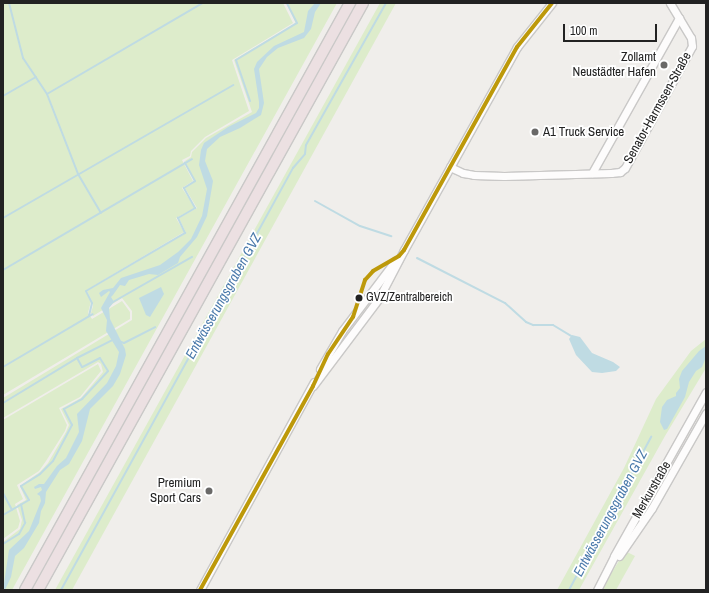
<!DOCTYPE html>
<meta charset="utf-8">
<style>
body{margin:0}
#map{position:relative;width:709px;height:593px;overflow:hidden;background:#f0eeeb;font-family:"Archivo Narrow",sans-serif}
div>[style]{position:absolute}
.grass>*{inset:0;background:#ddeccb}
.water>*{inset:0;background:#bfdbe3}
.stream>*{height:2px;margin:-1px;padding:0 1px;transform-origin:1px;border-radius:1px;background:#bfdbe3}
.roads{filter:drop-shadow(1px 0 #c9c8c7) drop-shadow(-1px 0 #c9c8c7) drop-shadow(0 1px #c9c8c7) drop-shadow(0 -1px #c9c8c7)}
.minor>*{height:7px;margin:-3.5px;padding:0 3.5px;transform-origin:3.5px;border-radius:3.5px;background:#fdfcfc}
.highway>*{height:10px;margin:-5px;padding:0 5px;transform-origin:5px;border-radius:5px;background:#ece0e2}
.bus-1>*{height:4px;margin:-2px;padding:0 2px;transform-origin:2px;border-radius:2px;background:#bd990a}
.dots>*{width:11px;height:11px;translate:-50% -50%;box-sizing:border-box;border:2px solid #fff;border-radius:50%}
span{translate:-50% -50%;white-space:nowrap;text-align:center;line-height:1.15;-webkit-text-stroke:3.5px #fff;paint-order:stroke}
.bus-label{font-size:12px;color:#222}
.left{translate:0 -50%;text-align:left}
.poi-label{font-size:13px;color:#222}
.right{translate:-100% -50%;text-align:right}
.street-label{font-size:13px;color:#222}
.water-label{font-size:14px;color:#4a7aab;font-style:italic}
.frame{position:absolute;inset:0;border:4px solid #222;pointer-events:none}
.scale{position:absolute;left:563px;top:24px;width:94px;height:18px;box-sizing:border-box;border:2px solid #222;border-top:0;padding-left:5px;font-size:12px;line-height:14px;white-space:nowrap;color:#222;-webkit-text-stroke:3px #fff;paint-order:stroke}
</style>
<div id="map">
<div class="grass">
<div style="clip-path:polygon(3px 3px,283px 3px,293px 23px,232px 60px,249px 111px,205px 137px,191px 151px,190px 156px,182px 160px,193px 181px,182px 188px,195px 208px,176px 218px,184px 232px,85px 291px,91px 301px,88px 313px,92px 319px,122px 301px,130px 312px,130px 319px,3px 395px)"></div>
<div style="clip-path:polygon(286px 3px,337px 3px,12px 590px,3px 590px,3px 542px,20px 529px,22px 520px,17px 505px,26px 500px,20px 486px,40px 472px,48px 463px,66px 432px,69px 425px,61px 409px,81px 398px,103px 372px,101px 364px,98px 362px,3px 418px,3px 398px,132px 320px,132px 311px,122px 298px,93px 316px,91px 313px,93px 306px,92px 301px,87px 291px,186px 233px,179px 218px,197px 208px,185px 188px,195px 181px,185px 161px,191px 157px,192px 152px,206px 138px,252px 112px,234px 60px,296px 23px)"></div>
<div style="clip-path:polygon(380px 3px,396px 3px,72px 590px,55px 590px)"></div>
<div style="clip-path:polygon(706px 339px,706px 368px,665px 436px,579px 590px,557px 590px,624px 468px,656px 399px,691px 351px)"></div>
<div style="clip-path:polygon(98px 364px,101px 371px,80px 397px,59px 408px,67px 425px,65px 431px,46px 461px,39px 471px,17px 485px,23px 499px,15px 504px,20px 521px,18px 528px,3px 539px,3px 420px)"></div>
<div style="clip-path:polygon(625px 551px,635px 556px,616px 590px,601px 590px)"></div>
</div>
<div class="water">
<div style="clip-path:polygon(315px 3px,321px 3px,315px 12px,311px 29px,304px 38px,278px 48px,267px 57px,259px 69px,264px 103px,261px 115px,240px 128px,220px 137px,207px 149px,205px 161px,213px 181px,207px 216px,197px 237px,180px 257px,178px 263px,158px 275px,149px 274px,129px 280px,125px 286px,120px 285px,113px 295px,111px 297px,114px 302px,109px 308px,110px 319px,125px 349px,126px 355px,120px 374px,113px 386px,90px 409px,82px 441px,69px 464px,60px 470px,46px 492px,45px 503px,41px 511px,39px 523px,24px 548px,15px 556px,11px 577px,5px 590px,3px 590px,9px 550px,29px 531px,41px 501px,40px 496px,37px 494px,42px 490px,41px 487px,35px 489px,34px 487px,39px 484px,44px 484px,57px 466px,66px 458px,79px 432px,77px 414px,107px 383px,116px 366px,119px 352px,106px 331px,107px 320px,101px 308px,110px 292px,109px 291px,101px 297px,99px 293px,103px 290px,113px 288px,121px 278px,160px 265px,178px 252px,191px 239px,202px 216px,207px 189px,199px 165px,201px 150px,204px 143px,228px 127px,256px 113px,259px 108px,259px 102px,254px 69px,257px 62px,274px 46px,304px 32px,308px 11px)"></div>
<div style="clip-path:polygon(161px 287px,164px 294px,150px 317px,146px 315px,139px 298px)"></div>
<div style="clip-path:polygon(572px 335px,580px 337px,592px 353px,613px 362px,620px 367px,616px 371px,602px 373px,592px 372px,576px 355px,569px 339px)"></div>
<div style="clip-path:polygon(706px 346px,706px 357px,702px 367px,696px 371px,689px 382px,685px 397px,667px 429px,664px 430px,660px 422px,662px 407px,667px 400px,676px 396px,676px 393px,680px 388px,679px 379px,682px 371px,699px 351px)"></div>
</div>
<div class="stream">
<div style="left:9px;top:3px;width:57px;rotate:75.7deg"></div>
<div style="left:23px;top:58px;width:43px;rotate:56.3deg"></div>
<div style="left:47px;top:94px;width:86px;rotate:68.8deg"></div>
<div style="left:78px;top:174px;width:45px;rotate:59.5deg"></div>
<div style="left:47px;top:94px;width:181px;rotate:-30.3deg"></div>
<div style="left:3px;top:96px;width:38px;rotate:-30deg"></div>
<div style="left:250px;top:101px;width:43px;rotate:-108.9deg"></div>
<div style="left:236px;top:60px;width:71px;rotate:-31.2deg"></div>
<div style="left:297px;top:23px;width:22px;rotate:-117deg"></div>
<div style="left:315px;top:201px;width:51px;rotate:29.1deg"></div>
<div style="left:360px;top:226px;width:33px;rotate:18deg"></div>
<div style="left:3px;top:218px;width:266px;rotate:-30deg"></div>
<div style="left:417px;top:258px;width:99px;rotate:27.1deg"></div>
<div style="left:505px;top:303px;width:28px;rotate:42deg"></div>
<div style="left:526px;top:322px;width:8px;rotate:23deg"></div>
<div style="left:533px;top:325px;width:20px"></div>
<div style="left:553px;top:325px;width:21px;rotate:31deg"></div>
<div style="left:3px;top:270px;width:219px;rotate:-30.4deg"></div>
<div style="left:113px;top:302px;width:91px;rotate:-29.7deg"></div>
<div style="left:89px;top:316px;width:13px;rotate:-77deg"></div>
<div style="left:92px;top:303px;width:13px;rotate:-117deg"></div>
<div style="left:86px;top:291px;width:115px;rotate:-30.4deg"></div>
<div style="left:185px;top:233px;width:17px;rotate:-115deg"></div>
<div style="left:178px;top:218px;width:20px;rotate:-30deg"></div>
<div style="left:195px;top:208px;width:23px;rotate:-119deg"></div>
<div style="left:184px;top:188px;width:13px;rotate:-32deg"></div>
<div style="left:195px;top:181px;width:21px;rotate:-119deg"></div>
<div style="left:119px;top:341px;width:5px;rotate:22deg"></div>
<div style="left:124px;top:343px;width:35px;rotate:-27deg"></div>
<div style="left:3px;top:367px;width:104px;rotate:-30.5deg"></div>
<div style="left:3px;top:403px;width:87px;rotate:-31.3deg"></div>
<div style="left:77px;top:358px;width:39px;rotate:-27deg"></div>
<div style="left:3px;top:493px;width:19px;rotate:62deg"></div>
<div style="left:3px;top:515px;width:30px;rotate:-30deg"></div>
<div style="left:29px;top:500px;width:16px;rotate:-120deg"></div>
<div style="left:21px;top:486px;width:22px;rotate:-32deg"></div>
<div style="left:40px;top:474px;width:18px;rotate:-45deg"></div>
<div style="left:53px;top:461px;width:41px;rotate:-62.2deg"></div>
<div style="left:72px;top:425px;width:18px;rotate:-117deg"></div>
<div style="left:64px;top:409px;width:21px;rotate:-29deg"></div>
<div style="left:82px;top:399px;width:38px;rotate:-47deg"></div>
<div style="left:108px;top:371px;width:15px;rotate:-122deg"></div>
<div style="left:100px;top:358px;width:20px;rotate:153deg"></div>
<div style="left:82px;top:367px;width:10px;rotate:-119deg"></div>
<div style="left:3px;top:544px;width:19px;rotate:-32deg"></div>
<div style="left:19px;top:534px;width:13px;rotate:-61deg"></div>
<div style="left:25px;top:523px;width:19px;rotate:-102deg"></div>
<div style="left:61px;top:590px;width:482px;rotate:-61.2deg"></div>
<div style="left:293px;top:168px;width:18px;rotate:-49deg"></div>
<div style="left:305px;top:154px;width:9px;rotate:-84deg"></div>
<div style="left:306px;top:145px;width:163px;rotate:-60.6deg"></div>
<div style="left:569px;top:590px;width:174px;rotate:-61.8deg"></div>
</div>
<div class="roads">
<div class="minor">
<div style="left:450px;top:167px;width:14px;rotate:25deg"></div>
<div style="left:463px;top:173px;width:11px;rotate:10deg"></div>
<div style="left:474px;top:175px;width:30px;rotate:2deg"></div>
<div style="left:504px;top:176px;width:107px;rotate:-1.6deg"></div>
<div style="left:611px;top:173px;width:9px;rotate:-6deg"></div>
<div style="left:620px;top:172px;width:6px;rotate:-39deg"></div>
<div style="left:625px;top:168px;width:139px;rotate:-61.2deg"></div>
<div style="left:692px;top:46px;width:8px;rotate:-97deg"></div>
<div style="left:691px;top:38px;width:41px;rotate:-121deg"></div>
<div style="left:592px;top:173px;width:178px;rotate:-60.7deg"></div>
<div style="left:320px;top:369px;width:44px;rotate:-59.9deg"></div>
<div style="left:342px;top:331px;width:88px;rotate:-52.9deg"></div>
<div style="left:313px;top:386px;width:110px;rotate:-53.1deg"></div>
<div style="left:379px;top:298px;width:54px;rotate:-62.5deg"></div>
<div style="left:404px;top:250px;width:232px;rotate:-60.9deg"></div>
<div style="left:517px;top:47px;width:56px;rotate:-51.5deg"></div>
<div style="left:619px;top:556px;width:58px;rotate:-55.5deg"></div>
<div style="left:652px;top:508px;width:109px;rotate:-60.4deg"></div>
<div style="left:200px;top:590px;width:237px;rotate:-61.3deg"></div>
<div style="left:597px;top:590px;width:38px;rotate:-63deg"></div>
<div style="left:614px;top:556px;width:188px;rotate:-60.7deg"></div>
</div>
<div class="highway">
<div style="left:25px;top:590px;width:671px;rotate:-61.03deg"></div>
<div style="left:38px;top:590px;width:671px;rotate:-61.03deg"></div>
</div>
</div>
<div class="bus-1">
<div style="left:200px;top:590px;width:233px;rotate:-61deg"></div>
<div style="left:313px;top:386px;width:35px;rotate:-65deg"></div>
<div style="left:328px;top:354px;width:45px;rotate:-56deg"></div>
<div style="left:353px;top:317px;width:39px;rotate:-72deg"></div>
<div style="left:365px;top:280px;width:12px;rotate:-48deg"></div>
<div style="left:373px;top:271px;width:30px;rotate:-30deg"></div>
<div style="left:399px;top:256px;width:8px;rotate:-50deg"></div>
<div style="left:404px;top:250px;width:232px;rotate:-60.9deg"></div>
<div style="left:517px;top:47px;width:56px;rotate:-51.5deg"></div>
</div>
<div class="dots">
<div style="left:664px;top:65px;background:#6a6968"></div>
<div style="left:535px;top:132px;background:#6a6968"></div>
<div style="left:359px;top:298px;background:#222"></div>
<div style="left:209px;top:491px;background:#6a6968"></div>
</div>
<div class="bus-label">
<span class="left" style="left:366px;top:298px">GVZ/Zentralbereich</span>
</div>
<div class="poi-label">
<span class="right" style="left:656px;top:65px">Zollamt<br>Neustädter Hafen</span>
<span class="left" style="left:543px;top:132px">A1 Truck Service</span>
<span class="right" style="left:201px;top:491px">Premium<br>Sport Cars</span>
</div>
<div class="street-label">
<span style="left:658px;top:108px;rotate:-61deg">Senator-Harmssen-Straße</span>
<span style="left:652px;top:490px;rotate:-60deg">Merkurstraße</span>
</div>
<div class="water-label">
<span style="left:223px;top:296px;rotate:-61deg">Entwässerungsgraben GVZ</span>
<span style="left:610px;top:513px;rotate:-62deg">Entwässerungsgraben GVZ</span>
</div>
<div class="frame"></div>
<div class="scale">100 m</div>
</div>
